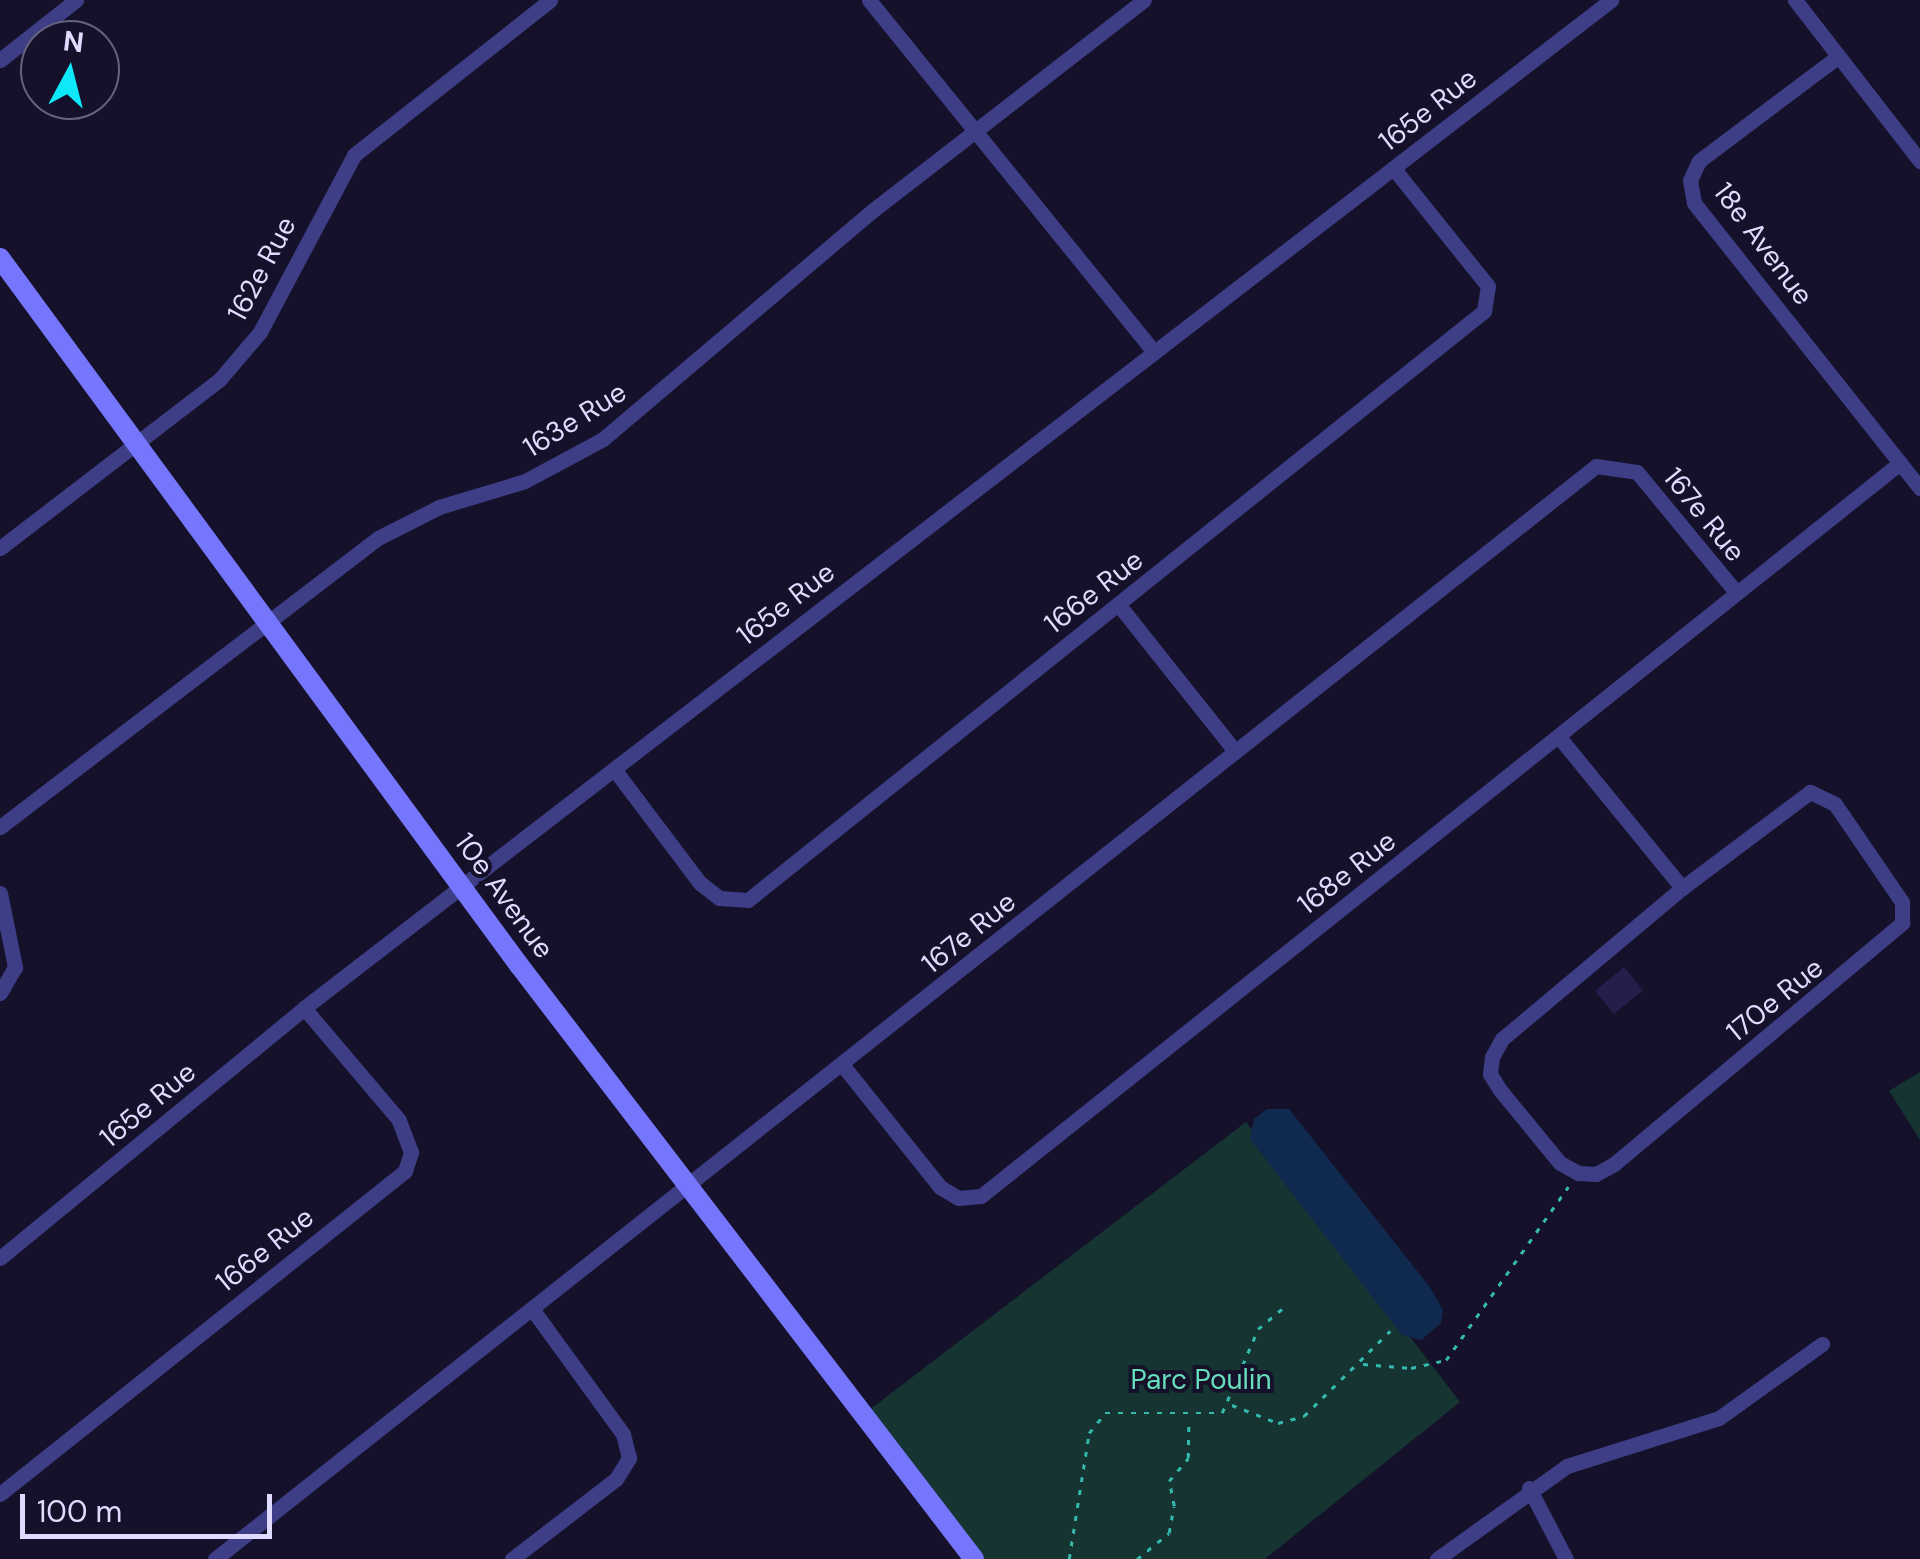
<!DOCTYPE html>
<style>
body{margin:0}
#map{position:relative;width:1920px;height:1559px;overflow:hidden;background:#15112a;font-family:"DM Sans",sans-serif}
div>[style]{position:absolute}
.green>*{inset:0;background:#153432}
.water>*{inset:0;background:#102a4f}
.building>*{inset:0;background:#251e4a}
.path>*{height:2.5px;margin-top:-1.25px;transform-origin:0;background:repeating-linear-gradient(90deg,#34b9ad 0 5px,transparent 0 13px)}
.street>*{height:15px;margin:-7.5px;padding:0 7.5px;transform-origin:7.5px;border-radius:7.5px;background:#3e3e87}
.secondary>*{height:20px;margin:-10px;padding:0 10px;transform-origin:10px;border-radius:10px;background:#7576fb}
span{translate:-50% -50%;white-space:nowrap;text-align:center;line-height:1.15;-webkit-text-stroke:8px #15112a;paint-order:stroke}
.street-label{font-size:28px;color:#dedbfe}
.park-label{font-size:28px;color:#67debc}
.north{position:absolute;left:20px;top:20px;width:100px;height:100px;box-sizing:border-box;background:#15112a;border:2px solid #65627f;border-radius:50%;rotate:7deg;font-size:28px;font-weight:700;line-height:40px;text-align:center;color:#dedbfe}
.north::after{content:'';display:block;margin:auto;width:35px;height:45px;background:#0de9f9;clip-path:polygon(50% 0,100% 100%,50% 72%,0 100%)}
.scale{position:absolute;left:20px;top:1494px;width:252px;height:45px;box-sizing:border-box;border:5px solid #dedbfe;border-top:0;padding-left:12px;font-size:30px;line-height:35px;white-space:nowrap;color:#dedbfe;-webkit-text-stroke:8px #15112a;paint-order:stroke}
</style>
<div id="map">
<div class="green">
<div style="clip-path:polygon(1920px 1072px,1920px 1140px,1889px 1091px)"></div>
<div style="clip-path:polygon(1246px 1122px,1460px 1402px,1265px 1559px,974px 1559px,864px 1414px)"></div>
</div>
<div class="water">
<div style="clip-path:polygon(1267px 1109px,1289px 1109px,1429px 1286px,1443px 1310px,1441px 1323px,1421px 1340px,1402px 1335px,1250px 1139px,1254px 1119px)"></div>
</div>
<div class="building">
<div style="clip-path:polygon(1624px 967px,1643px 990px,1614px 1014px,1595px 991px)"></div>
</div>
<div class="path">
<div style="left:1363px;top:1364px;width:48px;rotate:4.8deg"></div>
<div style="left:1411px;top:1368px;width:36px;rotate:-13deg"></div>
<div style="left:1446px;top:1360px;width:212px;rotate:-54.8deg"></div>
<div style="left:1232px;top:1405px;width:49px;rotate:21.4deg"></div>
<div style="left:1278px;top:1423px;width:27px;rotate:-15deg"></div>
<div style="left:1304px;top:1416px;width:121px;rotate:-44.7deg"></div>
<div style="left:1069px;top:1559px;width:128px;rotate:-81deg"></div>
<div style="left:1089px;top:1433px;width:26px;rotate:-51deg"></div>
<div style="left:1105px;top:1413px;width:117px"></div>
<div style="left:1222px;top:1413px;width:91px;rotate:-66.8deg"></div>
<div style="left:1258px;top:1329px;width:33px;rotate:-40deg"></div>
<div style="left:1137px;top:1559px;width:41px;rotate:-39.1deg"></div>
<div style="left:1169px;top:1533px;width:27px;rotate:-80deg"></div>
<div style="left:1174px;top:1506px;width:25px;rotate:-101deg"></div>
<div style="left:1169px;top:1481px;width:30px;rotate:-50deg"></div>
<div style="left:1188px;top:1458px;width:39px;rotate:-89deg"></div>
</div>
<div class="street">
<div style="left:869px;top:0;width:453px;rotate:51deg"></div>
<div style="left:1795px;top:0;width:204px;rotate:52.2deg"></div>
<div style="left:1836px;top:58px;width:171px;rotate:143.1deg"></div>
<div style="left:1699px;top:161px;width:21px;rotate:115deg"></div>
<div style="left:1690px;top:180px;width:23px;rotate:80deg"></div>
<div style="left:1694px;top:203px;width:364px;rotate:51.6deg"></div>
<div style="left:0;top:60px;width:97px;rotate:-38.3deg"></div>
<div style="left:0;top:548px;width:277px;rotate:-37.5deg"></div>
<div style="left:220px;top:379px;width:62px;rotate:-49.6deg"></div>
<div style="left:260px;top:332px;width:200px;rotate:-62deg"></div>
<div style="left:354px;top:155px;width:250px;rotate:-38.3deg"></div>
<div style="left:1118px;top:604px;width:186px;rotate:51.5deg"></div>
<div style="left:1559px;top:737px;width:195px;rotate:50.8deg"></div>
<div style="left:1682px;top:888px;width:235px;rotate:140deg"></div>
<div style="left:1502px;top:1039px;width:21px;rotate:119deg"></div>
<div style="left:1492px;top:1057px;width:17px;rotate:97deg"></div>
<div style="left:1490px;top:1074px;width:19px;rotate:58deg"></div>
<div style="left:1500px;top:1090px;width:94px;rotate:50.6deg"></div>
<div style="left:1560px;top:1163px;width:21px;rotate:29deg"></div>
<div style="left:1578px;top:1173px;width:18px;rotate:3deg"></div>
<div style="left:1596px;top:1174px;width:21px;rotate:-29deg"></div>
<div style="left:1614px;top:1164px;width:376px;rotate:-39.9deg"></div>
<div style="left:1902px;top:923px;width:21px;rotate:-90deg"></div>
<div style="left:1902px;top:902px;width:119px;rotate:-124.4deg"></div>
<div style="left:1835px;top:804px;width:28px;rotate:-154deg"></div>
<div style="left:1810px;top:792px;width:160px;rotate:143.1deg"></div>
<div style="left:614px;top:769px;width:143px;rotate:53deg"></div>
<div style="left:700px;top:883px;width:24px;rotate:38deg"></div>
<div style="left:719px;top:898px;width:29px;rotate:4deg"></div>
<div style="left:748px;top:900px;width:943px;rotate:-38.67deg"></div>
<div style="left:1484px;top:311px;width:25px;rotate:-81deg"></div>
<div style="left:1488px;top:286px;width:151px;rotate:-128.8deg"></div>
<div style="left:0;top:827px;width:476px;rotate:-37.4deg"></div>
<div style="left:378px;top:538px;width:68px;rotate:-26.9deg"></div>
<div style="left:439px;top:507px;width:90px;rotate:-16.8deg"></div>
<div style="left:525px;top:481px;width:89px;rotate:-28.3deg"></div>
<div style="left:603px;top:439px;width:353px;rotate:-40.3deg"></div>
<div style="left:872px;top:211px;width:344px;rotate:-37.8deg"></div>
<div style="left:0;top:893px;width:76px;rotate:78.5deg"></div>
<div style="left:15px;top:967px;width:30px;rotate:120deg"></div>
<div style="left:844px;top:1067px;width:154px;rotate:51.3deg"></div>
<div style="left:940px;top:1187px;width:21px;rotate:31deg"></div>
<div style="left:958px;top:1198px;width:23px;rotate:-5deg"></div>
<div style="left:981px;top:1196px;width:1176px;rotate:-38.58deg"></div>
<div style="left:0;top:1258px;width:394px;rotate:-39.4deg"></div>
<div style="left:304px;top:1008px;width:1651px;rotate:-37.64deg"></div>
<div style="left:1529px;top:1488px;width:80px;rotate:62.5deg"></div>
<div style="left:0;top:1494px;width:518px;rotate:-38.57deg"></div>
<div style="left:405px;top:1171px;width:20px;rotate:-72deg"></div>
<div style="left:411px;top:1152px;width:34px;rotate:-111deg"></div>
<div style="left:399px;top:1120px;width:147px;rotate:-130.3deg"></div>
<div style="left:215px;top:1559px;width:1761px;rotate:-38.36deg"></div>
<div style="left:1596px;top:466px;width:41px;rotate:8.3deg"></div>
<div style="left:1637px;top:472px;width:156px;rotate:50.5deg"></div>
<div style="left:512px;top:1559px;width:131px;rotate:-37.6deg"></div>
<div style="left:616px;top:1479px;width:25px;rotate:-58deg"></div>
<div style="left:629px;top:1458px;width:25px;rotate:-104deg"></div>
<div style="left:623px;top:1434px;width:153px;rotate:-126deg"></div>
<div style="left:1437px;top:1559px;width:160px;rotate:-35.6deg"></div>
<div style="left:1567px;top:1466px;width:159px;rotate:-17.5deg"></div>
<div style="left:1719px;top:1418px;width:127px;rotate:-35.7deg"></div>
</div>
<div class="secondary">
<div style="left:0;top:258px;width:877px;rotate:53.72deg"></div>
<div style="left:519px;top:965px;width:748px;rotate:52.55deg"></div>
</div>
<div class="street-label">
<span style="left:1428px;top:110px;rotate:-38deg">165e Rue</span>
<span style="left:1763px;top:244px;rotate:53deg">18e Avenue</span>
<span style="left:262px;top:269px;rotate:-62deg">162e Rue</span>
<span style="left:575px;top:420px;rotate:-32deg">163e Rue</span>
<span style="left:1704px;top:515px;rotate:51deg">167e Rue</span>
<span style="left:1094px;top:592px;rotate:-38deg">166e Rue</span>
<span style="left:786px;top:604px;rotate:-38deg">165e Rue</span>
<span style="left:1347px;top:873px;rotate:-38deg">168e Rue</span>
<span style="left:504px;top:896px;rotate:54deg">10e Avenue</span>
<span style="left:969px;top:933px;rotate:-39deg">167e Rue</span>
<span style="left:1775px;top:1000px;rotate:-39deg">170e Rue</span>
<span style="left:148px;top:1105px;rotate:-40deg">165e Rue</span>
<span style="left:265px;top:1250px;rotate:-39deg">166e Rue</span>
</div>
<div class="park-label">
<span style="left:1201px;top:1380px">Parc Poulin</span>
</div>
<div class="north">N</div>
<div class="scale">100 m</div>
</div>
